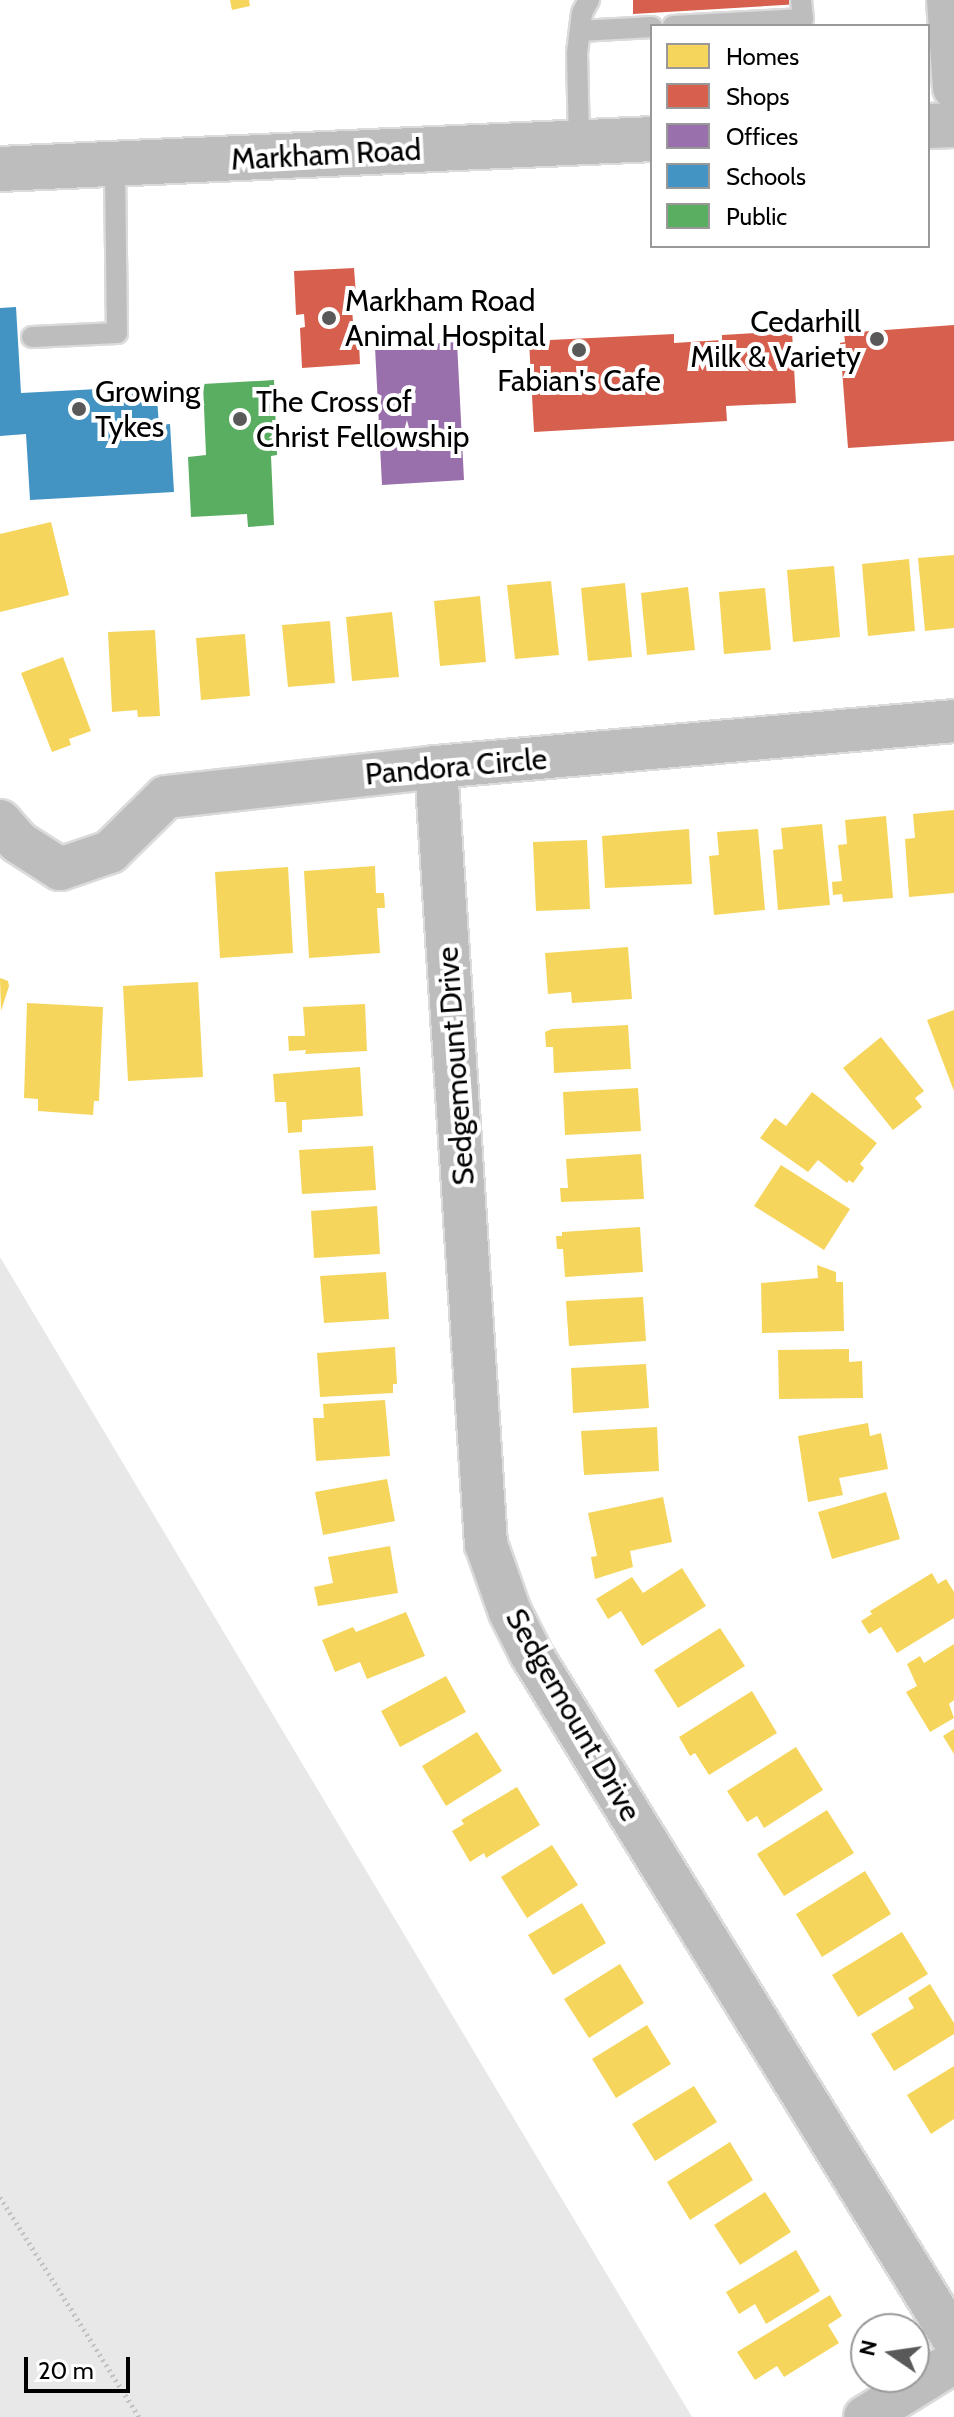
<!DOCTYPE html>
<style>
body{margin:0}
#map{position:relative;width:954px;height:2417px;overflow:hidden;background:#fff;font-family:Cabin,sans-serif}
div>[style]{position:absolute}
.green>*{inset:0;background:#e8e8e8}
.homes>*{inset:0;background:#f6d55c}
.shops>*{inset:0;background:#d6604d}
.offices>*{inset:0;background:#9970ab}
.schools>*{inset:0;background:#4393c3}
.public>*{inset:0;background:#5aae61}
.path>*{height:5px;margin-top:-2.5px;transform-origin:0;background:repeating-linear-gradient(90deg,#c2c2c2 0 2px,transparent 0 6px)}
.roads{filter:drop-shadow(2px 0 #dbdbdb) drop-shadow(-2px 0 #dbdbdb) drop-shadow(0 2px #dbdbdb) drop-shadow(0 -2px #dbdbdb)}
.lane>*{height:20px;margin:-10px;padding:0 10px;transform-origin:10px;border-radius:10px;background:#bdbdbd}
.street>*{height:42px;margin:-21px;padding:0 21px;transform-origin:21px;border-radius:21px;background:#bdbdbd}
.primary>*{height:44px;margin:-22px;padding:0 22px;transform-origin:22px;border-radius:22px;background:#bdbdbd}
.dots>*{width:22px;height:22px;translate:-50% -50%;box-sizing:border-box;border:4px solid #fff;border-radius:50%}
span{translate:-50% -50%;white-space:nowrap;text-align:center;line-height:1.15;-webkit-text-stroke:8px #fff;paint-order:stroke}
.street-label{font-size:30px;color:#000}
.poi-label{font-size:30px;color:#000}
.left{translate:0 -50%;text-align:left}
.right{translate:-100% -50%;text-align:right}
.legend{position:absolute;left:650px;top:24px;width:280px;height:224px;box-sizing:border-box;background:#fff;border:2px solid #999;margin:0;padding:10px 14px;list-style:none;font-size:24px;color:#000}
.legend li{display:flex;align-items:center;gap:16px;height:40px}
.legend b{width:40px;border:2px solid #999}
.north{position:absolute;left:850px;top:2313px;width:80px;height:80px;box-sizing:border-box;background:#fff;border:2px solid #999;border-radius:50%;rotate:283deg;font-size:22px;font-weight:700;line-height:32px;text-align:center;color:#000}
.north::after{content:'';display:block;margin:auto;width:28px;height:36px;background:#595959;clip-path:polygon(50% 0,100% 100%,50% 72%,0 100%)}
.scale{position:absolute;left:24px;top:2357px;width:106px;height:36px;box-sizing:border-box;border:4px solid #000;border-top:0;padding-left:10px;font-size:24px;line-height:28px;white-space:nowrap;color:#000;-webkit-text-stroke:6px #fff;paint-order:stroke}
</style>
<div id="map">
<div class="green">
<div style="clip-path:polygon(0 1257px,692px 2417px,0 2417px)"></div>
</div>
<div class="homes">
<div style="clip-path:polygon(230px 0,249px 0,250px 6px,232px 10px)"></div>
<div style="clip-path:polygon(51px 522px,69px 595px,0 612px,0 534px)"></div>
<div style="clip-path:polygon(954px 555px,954px 628px,925px 631px,918px 558px)"></div>
<div style="clip-path:polygon(909px 559px,915px 631px,868px 636px,862px 564px)"></div>
<div style="clip-path:polygon(834px 566px,840px 637px,793px 642px,787px 570px)"></div>
<div style="clip-path:polygon(551px 581px,559px 655px,515px 659px,507px 585px)"></div>
<div style="clip-path:polygon(625px 583px,632px 657px,588px 661px,581px 588px)"></div>
<div style="clip-path:polygon(688px 587px,695px 650px,647px 655px,641px 593px)"></div>
<div style="clip-path:polygon(765px 588px,771px 650px,724px 654px,719px 592px)"></div>
<div style="clip-path:polygon(480px 596px,486px 662px,440px 666px,434px 601px)"></div>
<div style="clip-path:polygon(392px 612px,399px 677px,352px 681px,346px 617px)"></div>
<div style="clip-path:polygon(330px 621px,335px 683px,288px 687px,282px 625px)"></div>
<div style="clip-path:polygon(155px 630px,160px 716px,138px 717px,137px 710px,112px 712px,108px 632px)"></div>
<div style="clip-path:polygon(245px 634px,250px 696px,201px 700px,196px 638px)"></div>
<div style="clip-path:polygon(63px 657px,91px 731px,69px 739px,71px 745px,52px 752px,21px 673px)"></div>
<div style="clip-path:polygon(954px 810px,954px 893px,909px 897px,905px 839px,915px 838px,913px 814px)"></div>
<div style="clip-path:polygon(886px 816px,893px 898px,843px 902px,842px 894px,833px 895px,832px 882px,842px 881px,838px 845px,847px 844px,845px 820px)"></div>
<div style="clip-path:polygon(822px 824px,830px 905px,778px 910px,773px 850px,783px 849px,781px 828px)"></div>
<div style="clip-path:polygon(689px 829px,692px 884px,605px 888px,602px 836px)"></div>
<div style="clip-path:polygon(758px 829px,765px 910px,714px 915px,709px 856px,719px 855px,717px 832px)"></div>
<div style="clip-path:polygon(587px 840px,590px 909px,536px 911px,533px 842px)"></div>
<div style="clip-path:polygon(375px 866px,376px 893px,384px 893px,385px 908px,377px 908px,380px 953px,309px 958px,304px 871px)"></div>
<div style="clip-path:polygon(288px 867px,293px 953px,220px 958px,215px 872px)"></div>
<div style="clip-path:polygon(628px 947px,632px 999px,572px 1003px,571px 992px,548px 994px,545px 953px)"></div>
<div style="clip-path:polygon(0 978px,8px 981px,9px 986px,1px 1011px)"></div>
<div style="clip-path:polygon(198px 982px,203px 1077px,128px 1081px,123px 986px)"></div>
<div style="clip-path:polygon(27px 1003px,103px 1007px,99px 1101px,94px 1101px,93px 1115px,38px 1111px,38px 1099px,24px 1098px)"></div>
<div style="clip-path:polygon(365px 1004px,367px 1051px,305px 1054px,306px 1050px,289px 1051px,288px 1036px,305px 1036px,303px 1007px)"></div>
<div style="clip-path:polygon(954px 1010px,954px 1091px,927px 1020px)"></div>
<div style="clip-path:polygon(628px 1025px,631px 1069px,554px 1073px,553px 1047px,546px 1047px,545px 1032px,552px 1029px)"></div>
<div style="clip-path:polygon(881px 1037px,924px 1091px,915px 1098px,922px 1107px,893px 1130px,843px 1068px)"></div>
<div style="clip-path:polygon(360px 1067px,363px 1116px,302px 1120px,302px 1132px,288px 1133px,286px 1102px,275px 1102px,273px 1074px)"></div>
<div style="clip-path:polygon(638px 1088px,641px 1131px,565px 1135px,563px 1092px)"></div>
<div style="clip-path:polygon(812px 1092px,877px 1143px,860px 1164px,864px 1168px,853px 1183px,849px 1180px,847px 1183px,818px 1160px,808px 1172px,760px 1138px,775px 1118px,786px 1126px)"></div>
<div style="clip-path:polygon(373px 1146px,376px 1190px,302px 1194px,299px 1150px)"></div>
<div style="clip-path:polygon(641px 1154px,644px 1199px,561px 1202px,560px 1188px,568px 1188px,566px 1159px)"></div>
<div style="clip-path:polygon(781px 1165px,850px 1209px,824px 1250px,754px 1206px)"></div>
<div style="clip-path:polygon(377px 1206px,380px 1254px,314px 1258px,311px 1211px)"></div>
<div style="clip-path:polygon(640px 1227px,643px 1272px,565px 1277px,563px 1249px,557px 1249px,556px 1236px,562px 1236px,562px 1232px)"></div>
<div style="clip-path:polygon(817px 1265px,836px 1272px,836px 1282px,843px 1282px,844px 1331px,762px 1333px,761px 1283px,818px 1278px)"></div>
<div style="clip-path:polygon(386px 1272px,389px 1319px,324px 1323px,320px 1276px)"></div>
<div style="clip-path:polygon(643px 1297px,646px 1341px,569px 1346px,566px 1301px)"></div>
<div style="clip-path:polygon(395px 1347px,397px 1384px,393px 1384px,393px 1393px,320px 1397px,317px 1353px)"></div>
<div style="clip-path:polygon(849px 1349px,849px 1362px,862px 1361px,863px 1398px,779px 1399px,778px 1350px)"></div>
<div style="clip-path:polygon(646px 1364px,649px 1408px,573px 1413px,571px 1368px)"></div>
<div style="clip-path:polygon(385px 1400px,390px 1456px,316px 1461px,313px 1418px,324px 1418px,323px 1404px)"></div>
<div style="clip-path:polygon(868px 1423px,870px 1436px,881px 1433px,888px 1469px,839px 1478px,843px 1495px,808px 1502px,798px 1436px)"></div>
<div style="clip-path:polygon(657px 1427px,659px 1471px,584px 1475px,581px 1431px)"></div>
<div style="clip-path:polygon(387px 1479px,395px 1521px,323px 1535px,315px 1492px)"></div>
<div style="clip-path:polygon(886px 1492px,900px 1539px,832px 1559px,818px 1512px)"></div>
<div style="clip-path:polygon(663px 1497px,672px 1542px,630px 1551px,633px 1567px,595px 1579px,591px 1557px,597px 1556px,588px 1513px)"></div>
<div style="clip-path:polygon(390px 1546px,398px 1593px,318px 1606px,314px 1587px,333px 1583px,328px 1557px)"></div>
<div style="clip-path:polygon(682px 1568px,706px 1606px,642px 1646px,621px 1611px,608px 1619px,596px 1599px,632px 1577px,643px 1593px)"></div>
<div style="clip-path:polygon(932px 1573px,938px 1584px,946px 1579px,954px 1592px,954px 1618px,897px 1653px,881px 1627px,869px 1634px,861px 1621px,872px 1614px,870px 1611px)"></div>
<div style="clip-path:polygon(406px 1612px,425px 1656px,367px 1679px,360px 1662px,335px 1672px,322px 1640px,353px 1627px,356px 1632px)"></div>
<div style="clip-path:polygon(720px 1628px,745px 1666px,678px 1708px,654px 1670px)"></div>
<div style="clip-path:polygon(954px 1644px,954px 1700px,949px 1704px,954px 1718px,930px 1732px,906px 1692px,917px 1686px,907px 1664px,920px 1656px,924px 1663px)"></div>
<div style="clip-path:polygon(446px 1676px,466px 1712px,400px 1747px,381px 1711px)"></div>
<div style="clip-path:polygon(752px 1691px,777px 1733px,709px 1775px,695px 1753px,690px 1756px,679px 1737px)"></div>
<div style="clip-path:polygon(954px 1729px,954px 1754px,943px 1736px)"></div>
<div style="clip-path:polygon(477px 1732px,502px 1771px,446px 1806px,422px 1766px)"></div>
<div style="clip-path:polygon(796px 1747px,823px 1790px,764px 1828px,757px 1816px,747px 1822px,727px 1791px)"></div>
<div style="clip-path:polygon(517px 1787px,540px 1825px,486px 1858px,484px 1853px,470px 1862px,452px 1831px,464px 1824px,461px 1820px)"></div>
<div style="clip-path:polygon(827px 1810px,854px 1853px,784px 1896px,757px 1854px)"></div>
<div style="clip-path:polygon(552px 1845px,578px 1885px,527px 1918px,501px 1877px)"></div>
<div style="clip-path:polygon(865px 1871px,891px 1914px,822px 1957px,796px 1914px)"></div>
<div style="clip-path:polygon(582px 1903px,606px 1943px,553px 1975px,528px 1935px)"></div>
<div style="clip-path:polygon(902px 1932px,928px 1974px,858px 2017px,832px 1975px)"></div>
<div style="clip-path:polygon(620px 1964px,644px 2003px,589px 2038px,564px 1999px)"></div>
<div style="clip-path:polygon(930px 1984px,954px 2023px,954px 2034px,894px 2071px,871px 2034px,914px 2008px,908px 1998px)"></div>
<div style="clip-path:polygon(647px 2025px,671px 2064px,616px 2098px,592px 2059px)"></div>
<div style="clip-path:polygon(954px 2066px,954px 2119px,931px 2134px,907px 2095px)"></div>
<div style="clip-path:polygon(694px 2086px,717px 2122px,655px 2161px,632px 2124px)"></div>
<div style="clip-path:polygon(730px 2142px,753px 2180px,690px 2220px,667px 2182px)"></div>
<div style="clip-path:polygon(765px 2192px,791px 2232px,740px 2265px,714px 2225px)"></div>
<div style="clip-path:polygon(796px 2250px,820px 2291px,766px 2324px,755px 2304px,739px 2314px,726px 2292px)"></div>
<div style="clip-path:polygon(830px 2295px,842px 2316px,828px 2325px,839px 2343px,784px 2377px,777px 2366px,755px 2380px,737px 2352px)"></div>
</div>
<div class="shops">
<div style="clip-path:polygon(633px 0,800px 0,800px 4px,633px 14px)"></div>
<div style="clip-path:polygon(354px 268px,357px 308px,352px 308px,353px 322px,358px 322px,360px 364px,302px 368px,300px 328px,305px 327px,304px 314px,296px 315px,294px 271px)"></div>
<div style="clip-path:polygon(954px 325px,954px 441px,848px 448px,840px 343px,845px 342px,844px 333px)"></div>
<div style="clip-path:polygon(792px 331px,796px 403px,726px 406px,727px 421px,534px 432px,529px 341px,674px 334px,674px 343px,722px 340px,722px 335px)"></div>
</div>
<div class="offices">
<div style="clip-path:polygon(457px 342px,464px 480px,382px 485px,375px 347px)"></div>
</div>
<div class="schools">
<div style="clip-path:polygon(16px 307px,21px 393px,156px 386px,159px 425px,170px 424px,174px 492px,30px 500px,26px 434px,0 436px,0 308px)"></div>
</div>
<div class="public">
<div style="clip-path:polygon(274px 380px,277px 455px,271px 456px,274px 525px,248px 527px,247px 514px,191px 517px,188px 457px,206px 455px,203px 384px)"></div>
</div>
<div class="path">
<div style="left:0;top:2197px;width:260px;rotate:57.7deg"></div>
</div>
<div class="roads">
<div class="lane">
<div style="left:673px;top:26px;width:130px;rotate:-3.1deg"></div>
<div style="left:803px;top:19px;width:19px;rotate:-96deg"></div>
<div style="left:580px;top:31px;width:72px;rotate:-3.2deg"></div>
<div style="left:579px;top:141px;width:88px;rotate:-91.3deg"></div>
<div style="left:577px;top:53px;width:40px;rotate:-82.9deg"></div>
<div style="left:582px;top:13px;width:15px;rotate:-62deg"></div>
<div style="left:32px;top:337px;width:85px;rotate:-2.7deg"></div>
<div style="left:117px;top:333px;width:169px;rotate:-90.7deg"></div>
</div>
<div class="street">
<div style="left:948px;top:0;width:88px;rotate:86.1deg"></div>
<div style="left:436px;top:767px;width:779px;rotate:86.32deg"></div>
<div style="left:486px;top:1544px;width:72px;rotate:70.6deg"></div>
<div style="left:510px;top:1612px;width:47px;rotate:63.4deg"></div>
<div style="left:531px;top:1654px;width:806px;rotate:58.34deg"></div>
<div style="left:0;top:821px;width:28px;rotate:49deg"></div>
<div style="left:18px;top:842px;width:50px;rotate:32.7deg"></div>
<div style="left:60px;top:869px;width:53px;rotate:-18.8deg"></div>
<div style="left:110px;top:852px;width:78px;rotate:-44.5deg"></div>
<div style="left:166px;top:797px;width:272px;rotate:-6.3deg"></div>
<div style="left:436px;top:767px;width:520px;rotate:-5.07deg"></div>
<div style="left:865px;top:2417px;width:105px;rotate:-31.7deg"></div>
</div>
<div class="primary">
<div style="left:928px;top:126px;width:26px;rotate:-2deg"></div>
<div style="left:0;top:169px;width:653px;rotate:-2.63deg"></div>
</div>
</div>
<div class="dots">
<div style="left:329px;top:318px;background:#595959"></div>
<div style="left:877px;top:339px;background:#595959"></div>
<div style="left:579px;top:350px;background:#595959"></div>
<div style="left:79px;top:409px;background:#595959"></div>
<div style="left:240px;top:419px;background:#595959"></div>
</div>
<div class="street-label">
<span style="left:326px;top:155px;rotate:-3deg">Markham Road</span>
<span style="left:456px;top:767px;rotate:-5deg">Pandora Circle</span>
<span style="left:456px;top:1066px;rotate:-94deg">Sedgemount Drive</span>
<span style="left:573px;top:1715px;rotate:60deg">Sedgemount Drive</span>
</div>
<div class="poi-label">
<span class="left" style="left:345px;top:318px">Markham Road<br>Animal Hospital</span>
<span class="right" style="left:861px;top:339px">Cedarhill<br>Milk &amp; Variety</span>
<span style="left:579px;top:381px">Fabian's Cafe</span>
<span class="left" style="left:95px;top:409px">Growing<br>Tykes</span>
<span class="left" style="left:256px;top:419px">The Cross of<br>Christ Fellowship</span>
</div>
<ul class="legend">
<li><b style="height:22px;background:#f6d55c"></b>Homes</li>
<li><b style="height:22px;background:#d6604d"></b>Shops</li>
<li><b style="height:22px;background:#9970ab"></b>Offices</li>
<li><b style="height:22px;background:#4393c3"></b>Schools</li>
<li><b style="height:22px;background:#5aae61"></b>Public</li>
</ul>
<div class="north">N</div>
<div class="scale">20 m</div>
</div>
